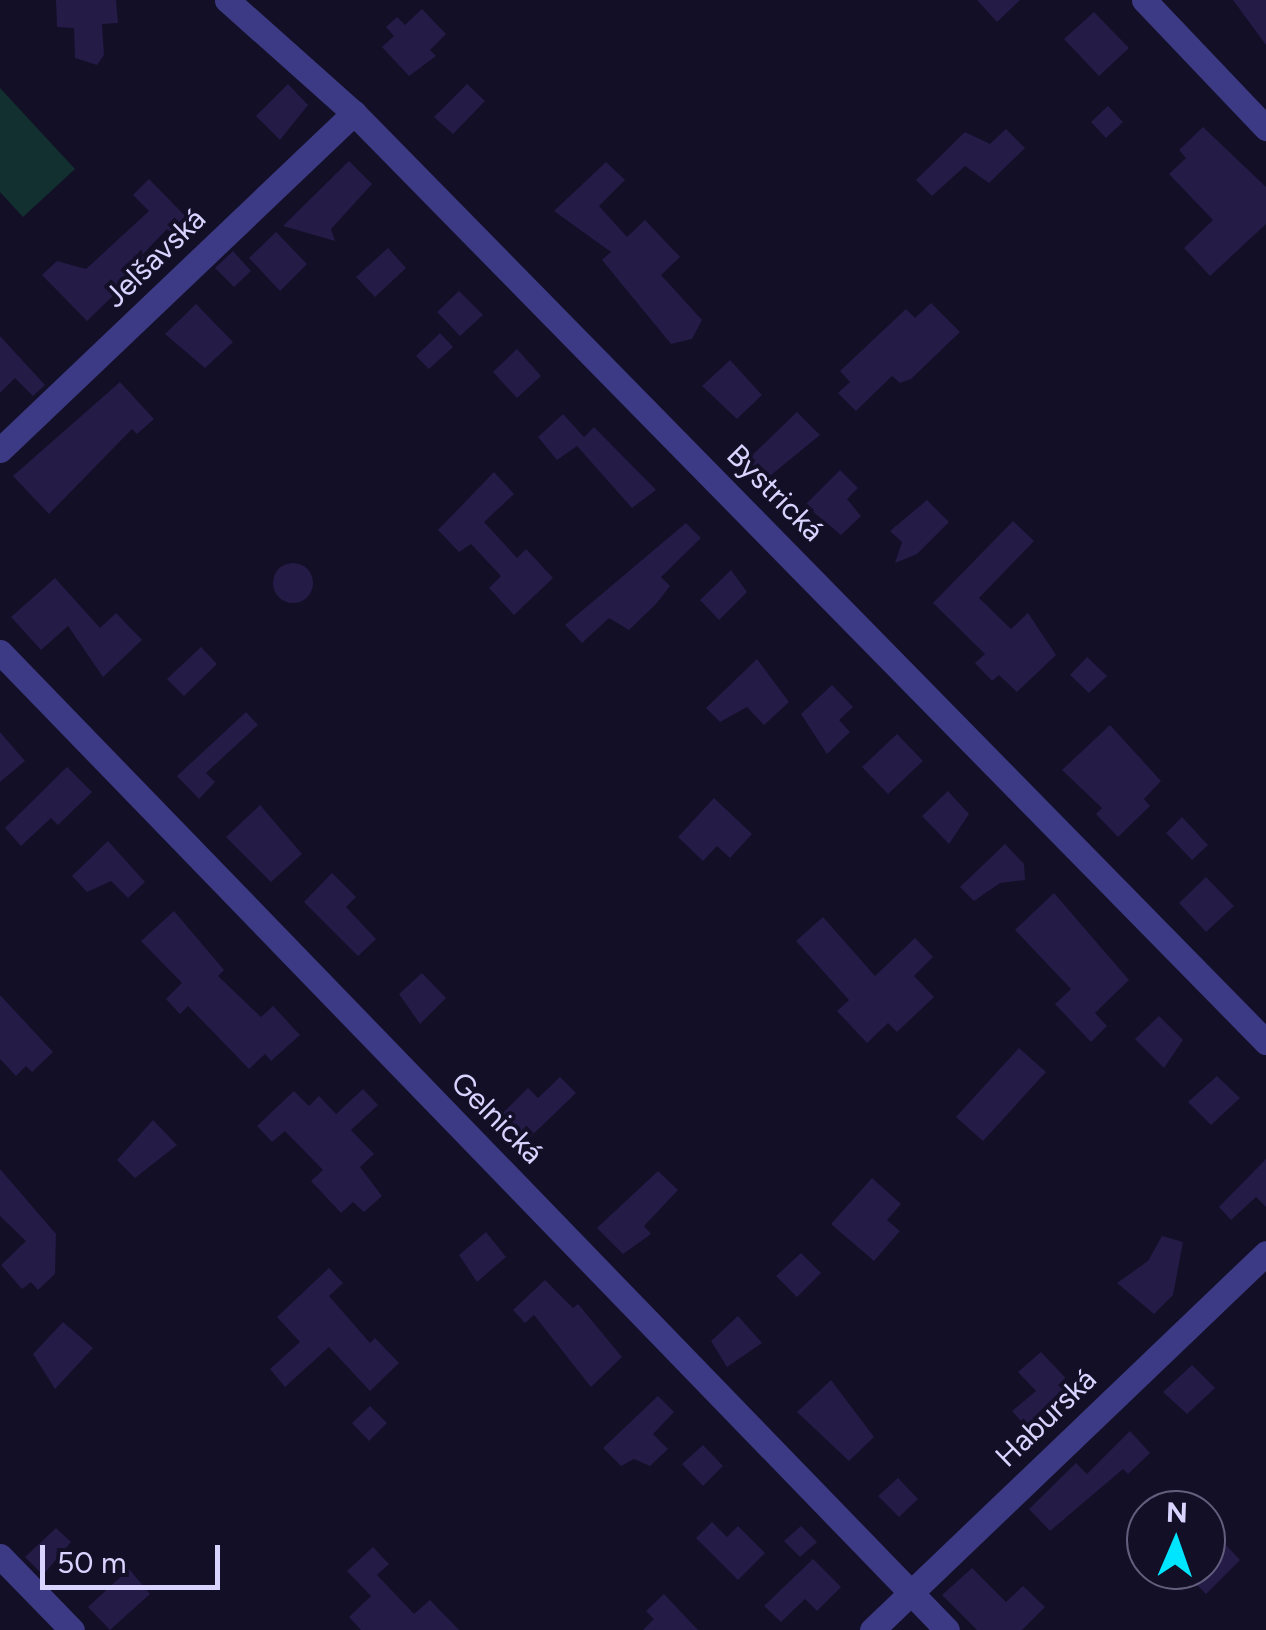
<!DOCTYPE html>
<meta charset="utf-8">
<style>
body{margin:0}
#map{position:relative;width:1266px;height:1630px;overflow:hidden;background:#130f26;font-family:Figtree,sans-serif}
div>[style]{position:absolute}
.green>*{inset:0;background:#12302f}
.building>*{inset:0;background:#241b47}
.round{border-radius:50%}
.minor>*{height:25px;margin:-12.5px;padding:0 12.5px;transform-origin:12.5px;border-radius:12.5px;background:#3d3a85}
span{translate:-50% -50%;white-space:nowrap;text-align:center;line-height:1.15;-webkit-text-stroke:8px #130f26;paint-order:stroke}
.street-label{font-size:30px;color:#d9d4ff}
.north{position:absolute;left:1126px;top:1490px;width:100px;height:100px;box-sizing:border-box;background:#130f26;border:2px solid #625e7d;border-radius:50%;rotate:2deg;font-size:28px;font-weight:700;line-height:40px;text-align:center;color:#d9d4ff}
.north::after{content:'';display:block;margin:auto;width:35px;height:45px;background:#00e5ff;clip-path:polygon(50% 0,100% 100%,50% 72%,0 100%)}
.scale{position:absolute;left:40px;top:1545px;width:180px;height:45px;box-sizing:border-box;border:5px solid #d9d4ff;border-top:0;padding-left:12px;font-size:30px;line-height:35px;white-space:nowrap;color:#d9d4ff;-webkit-text-stroke:8px #130f26;paint-order:stroke}
</style>
<div id="map">
<div class="green">
<div style="clip-path:polygon(0 88px,75px 169px,23px 217px,0 192px)"></div>
</div>
<div class="building">
<div style="clip-path:polygon(56px 0,116px 0,118px 23px,102px 24px,104px 55px,97px 65px,75px 58px,74px 28px,57px 27px)"></div>
<div style="clip-path:polygon(977px 0,1020px 0,997px 22px)"></div>
<div style="clip-path:polygon(1233px 0,1266px 0,1266px 45px)"></div>
<div style="clip-path:polygon(422px 9px,446px 34px,430px 50px,436px 56px,409px 76px,382px 47px,394px 36px,386px 27px,397px 17px,405px 25px)"></div>
<div style="clip-path:polygon(1094px 12px,1129px 48px,1099px 76px,1064px 39px)"></div>
<div style="clip-path:polygon(288px 84px,308px 105px,280px 140px,256px 116px)"></div>
<div style="clip-path:polygon(467px 84px,485px 101px,453px 134px,434px 117px)"></div>
<div style="clip-path:polygon(1108px 106px,1123px 122px,1106px 138px,1091px 122px)"></div>
<div style="clip-path:polygon(1203px 127px,1266px 187px,1266px 224px,1210px 276px,1184px 248px,1213px 220px,1169px 174px,1186px 158px,1179px 150px)"></div>
<div style="clip-path:polygon(1006px 129px,1025px 148px,989px 183px,965px 166px,932px 196px,916px 180px,965px 132px,990px 144px)"></div>
<div style="clip-path:polygon(349px 161px,372px 184px,331px 229px,335px 241px,283px 226px)"></div>
<div style="clip-path:polygon(606px 162px,625px 180px,599px 206px,627px 237px,645px 220px,680px 257px,661px 275px,702px 320px,692px 339px,671px 344px,602px 260px,611px 252px,554px 211px)"></div>
<div style="clip-path:polygon(149px 179px,193px 224px,178px 240px,167px 229px,142px 255px,148px 262px,87px 321px,42px 275px,57px 261px,86px 269px,149px 211px,133px 195px)"></div>
<div style="clip-path:polygon(276px 232px,307px 264px,280px 291px,249px 258px)"></div>
<div style="clip-path:polygon(388px 248px,406px 268px,375px 297px,356px 277px)"></div>
<div style="clip-path:polygon(233px 251px,251px 271px,234px 287px,215px 268px)"></div>
<div style="clip-path:polygon(459px 291px,483px 315px,460px 336px,437px 312px)"></div>
<div style="clip-path:polygon(931px 303px,960px 332px,911px 379px,900px 383px,892px 376px,856px 411px,838px 393px,850px 382px,840px 371px,906px 309px,915px 318px)"></div>
<div style="clip-path:polygon(196px 304px,233px 342px,205px 368px,165px 334px)"></div>
<div style="clip-path:polygon(440px 333px,453px 347px,429px 369px,416px 356px)"></div>
<div style="clip-path:polygon(0 336px,45px 385px,33px 396px,15px 378px,0 393px)"></div>
<div style="clip-path:polygon(517px 349px,541px 376px,517px 398px,493px 372px)"></div>
<div style="clip-path:polygon(730px 360px,762px 395px,737px 419px,702px 386px)"></div>
<div style="clip-path:polygon(120px 382px,154px 419px,137px 434px,132px 429px,49px 514px,13px 476px)"></div>
<div style="clip-path:polygon(797px 412px,820px 435px,765px 480px,746px 461px)"></div>
<div style="clip-path:polygon(563px 414px,584px 437px,594px 427px,656px 490px,632px 508px,577px 446px,557px 460px,538px 437px)"></div>
<div style="clip-path:polygon(840px 470px,858px 488px,847px 499px,861px 516px,841px 535px,805px 505px)"></div>
<div style="clip-path:polygon(494px 472px,514px 494px,484px 522px,517px 558px,526px 549px,553px 578px,514px 615px,489px 588px,501px 576px,471px 544px,459px 552px,438px 530px)"></div>
<div style="clip-path:polygon(927px 500px,949px 522px,917px 554px,895px 563px,902px 542px,890px 531px)"></div>
<div style="clip-path:polygon(1013px 521px,1034px 541px,979px 598px,1011px 629px,1028px 613px,1056px 655px,1017px 692px,999px 675px,992px 681px,975px 663px,985px 654px,933px 603px)"></div>
<div style="clip-path:polygon(686px 523px,701px 538px,661px 577px,670px 586px,656px 604px,629px 630px,609px 618px,582px 643px,565px 625px)"></div>
<div class="round" style="left:273px;top:563px;width:40px;height:40px"></div>
<div style="clip-path:polygon(731px 570px,747px 592px,719px 620px,700px 600px)"></div>
<div style="clip-path:polygon(55px 578px,100px 628px,116px 613px,142px 640px,103px 677px,68px 626px,41px 650px,11px 617px)"></div>
<div style="clip-path:polygon(201px 647px,217px 664px,184px 696px,167px 679px)"></div>
<div style="clip-path:polygon(1087px 657px,1107px 676px,1089px 693px,1070px 675px)"></div>
<div style="clip-path:polygon(757px 659px,789px 702px,764px 725px,747px 707px,720px 722px,706px 708px)"></div>
<div style="clip-path:polygon(832px 685px,853px 707px,839px 720px,850px 732px,827px 754px,801px 714px)"></div>
<div style="clip-path:polygon(246px 712px,258px 725px,206px 773px,215px 782px,199px 799px,177px 776px)"></div>
<div style="clip-path:polygon(1110px 725px,1161px 781px,1144px 799px,1150px 806px,1118px 837px,1096px 814px,1102px 808px,1062px 770px)"></div>
<div style="clip-path:polygon(0 732px,25px 761px,0 782px)"></div>
<div style="clip-path:polygon(897px 734px,923px 761px,888px 794px,862px 767px)"></div>
<div style="clip-path:polygon(67px 767px,92px 792px,58px 825px,51px 818px,21px 846px,5px 828px)"></div>
<div style="clip-path:polygon(948px 791px,969px 814px,949px 844px,922px 816px)"></div>
<div style="clip-path:polygon(714px 798px,752px 834px,730px 858px,717px 846px,703px 861px,678px 837px)"></div>
<div style="clip-path:polygon(260px 805px,302px 854px,271px 882px,226px 837px)"></div>
<div style="clip-path:polygon(1182px 817px,1208px 845px,1192px 860px,1166px 833px)"></div>
<div style="clip-path:polygon(108px 841px,145px 882px,128px 898px,111px 881px,87px 892px,72px 876px)"></div>
<div style="clip-path:polygon(1005px 844px,1024px 864px,1025px 880px,1000px 883px,974px 901px,960px 887px)"></div>
<div style="clip-path:polygon(332px 873px,356px 897px,346px 907px,376px 939px,358px 956px,304px 902px)"></div>
<div style="clip-path:polygon(1206px 877px,1234px 906px,1206px 932px,1179px 903px)"></div>
<div style="clip-path:polygon(1054px 893px,1129px 980px,1095px 1013px,1107px 1026px,1091px 1042px,1055px 1004px,1071px 989px,1015px 930px)"></div>
<div style="clip-path:polygon(174px 911px,224px 970px,218px 976px,261px 1017px,273px 1006px,300px 1035px,271px 1061px,265px 1054px,249px 1069px,188px 1006px,180px 1014px,166px 999px,182px 983px,141px 941px)"></div>
<div style="clip-path:polygon(823px 917px,875px 976px,915px 938px,933px 957px,914px 976px,934px 997px,897px 1032px,888px 1023px,867px 1043px,837px 1011px,849px 1000px,796px 941px)"></div>
<div style="clip-path:polygon(422px 973px,446px 998px,420px 1024px,399px 994px)"></div>
<div style="clip-path:polygon(0 995px,53px 1052px,32px 1072px,26px 1066px,16px 1076px,0 1059px)"></div>
<div style="clip-path:polygon(1159px 1016px,1183px 1040px,1164px 1068px,1135px 1039px)"></div>
<div style="clip-path:polygon(1019px 1048px,1046px 1072px,983px 1141px,956px 1117px)"></div>
<div style="clip-path:polygon(1217px 1076px,1240px 1098px,1211px 1125px,1188px 1102px)"></div>
<div style="clip-path:polygon(560px 1077px,576px 1093px,524px 1143px,498px 1118px,528px 1088px,538px 1098px)"></div>
<div style="clip-path:polygon(363px 1089px,378px 1105px,351px 1130px,374px 1154px,360px 1167px,382px 1196px,364px 1212px,353px 1202px,341px 1213px,311px 1181px,323px 1170px,285px 1131px,272px 1142px,257px 1126px,294px 1091px,309px 1106px,319px 1096px,336px 1114px)"></div>
<div style="clip-path:polygon(153px 1120px,177px 1145px,135px 1178px,117px 1160px)"></div>
<div style="clip-path:polygon(1266px 1159px,1266px 1207px,1256px 1197px,1231px 1220px,1219px 1207px)"></div>
<div style="clip-path:polygon(0 1169px,56px 1234px,55px 1274px,38px 1290px,31px 1282px,22px 1289px,1px 1265px,26px 1241px,0 1216px)"></div>
<div style="clip-path:polygon(658px 1171px,678px 1190px,644px 1226px,651px 1234px,623px 1254px,597px 1228px)"></div>
<div style="clip-path:polygon(872px 1178px,901px 1204px,887px 1220px,900px 1231px,874px 1261px,831px 1224px)"></div>
<div style="clip-path:polygon(486px 1232px,506px 1257px,477px 1282px,459px 1255px)"></div>
<div style="clip-path:polygon(1162px 1236px,1183px 1242px,1173px 1295px,1154px 1314px,1117px 1283px,1148px 1261px)"></div>
<div style="clip-path:polygon(801px 1253px,821px 1273px,797px 1297px,776px 1276px)"></div>
<div style="clip-path:polygon(329px 1268px,343px 1283px,329px 1296px,370px 1343px,375px 1338px,399px 1363px,370px 1391px,329px 1347px,285px 1387px,270px 1369px,300px 1342px,277px 1317px)"></div>
<div style="clip-path:polygon(545px 1280px,573px 1308px,578px 1304px,622px 1357px,591px 1387px,534px 1315px,525px 1323px,513px 1310px)"></div>
<div style="clip-path:polygon(738px 1316px,762px 1343px,727px 1367px,711px 1341px)"></div>
<div style="clip-path:polygon(63px 1322px,93px 1348px,55px 1389px,33px 1354px)"></div>
<div style="clip-path:polygon(1041px 1352px,1075px 1388px,1029px 1430px,1012px 1411px,1036px 1391px,1018px 1372px)"></div>
<div style="clip-path:polygon(1192px 1365px,1215px 1388px,1187px 1414px,1163px 1392px)"></div>
<div style="clip-path:polygon(831px 1380px,874px 1437px,849px 1461px,797px 1412px)"></div>
<div style="clip-path:polygon(658px 1396px,674px 1412px,653px 1434px,668px 1449px,650px 1466px,634px 1459px,621px 1466px,603px 1448px)"></div>
<div style="clip-path:polygon(370px 1406px,387px 1423px,369px 1441px,352px 1423px)"></div>
<div style="clip-path:polygon(1130px 1431px,1150px 1453px,1128px 1474px,1123px 1469px,1050px 1531px,1029px 1509px,1076px 1463px,1087px 1474px)"></div>
<div style="clip-path:polygon(703px 1445px,723px 1466px,703px 1486px,682px 1464px)"></div>
<div style="clip-path:polygon(898px 1478px,918px 1499px,899px 1517px,878px 1496px)"></div>
<div style="clip-path:polygon(712px 1522px,727px 1537px,738px 1526px,765px 1553px,738px 1580px,696px 1538px)"></div>
<div style="clip-path:polygon(801px 1526px,817px 1542px,800px 1557px,784px 1541px)"></div>
<div style="clip-path:polygon(56px 1528px,71px 1542px,43px 1575px,25px 1557px)"></div>
<div style="clip-path:polygon(1225px 1544px,1240px 1560px,1206px 1594px,1190px 1578px)"></div>
<div style="clip-path:polygon(373px 1547px,389px 1564px,377px 1575px,414px 1614px,430px 1600px,459px 1630px,361px 1630px,349px 1617px,371px 1596px,347px 1571px)"></div>
<div style="clip-path:polygon(813px 1559px,841px 1587px,817px 1611px,805px 1599px,781px 1622px,764px 1606px)"></div>
<div style="clip-path:polygon(972px 1568px,1006px 1602px,1023px 1586px,1045px 1607px,1022px 1630px,977px 1630px,942px 1595px)"></div>
<div style="clip-path:polygon(129px 1569px,150px 1594px,110px 1630px,88px 1607px)"></div>
<div style="clip-path:polygon(664px 1594px,698px 1630px,643px 1630px,654px 1619px,646px 1611px)"></div>
</div>
<div class="minor">
<div style="left:227px;top:0;width:170px;rotate:41.7deg"></div>
<div style="left:354px;top:113px;width:1302px;rotate:45.53deg"></div>
<div style="left:1144px;top:0;width:177px;rotate:46.4deg"></div>
<div style="left:0;top:450px;width:489px;rotate:-43.6deg"></div>
<div style="left:0;top:652px;width:1361px;rotate:45.92deg"></div>
<div style="left:0;top:1556px;width:103px;rotate:45.8deg"></div>
<div style="left:872px;top:1630px;width:545px;rotate:-43.74deg"></div>
</div>
<div class="street-label">
<span style="left:155px;top:258px;rotate:-44deg">Jelšavská</span>
<span style="left:775px;top:493px;rotate:45deg">Bystrická</span>
<span style="left:497px;top:1118px;rotate:45deg">Gelnická</span>
<span style="left:1046px;top:1418px;rotate:-44deg">Haburská</span>
</div>
<div class="north">N</div>
<div class="scale">50 m</div>
</div>
